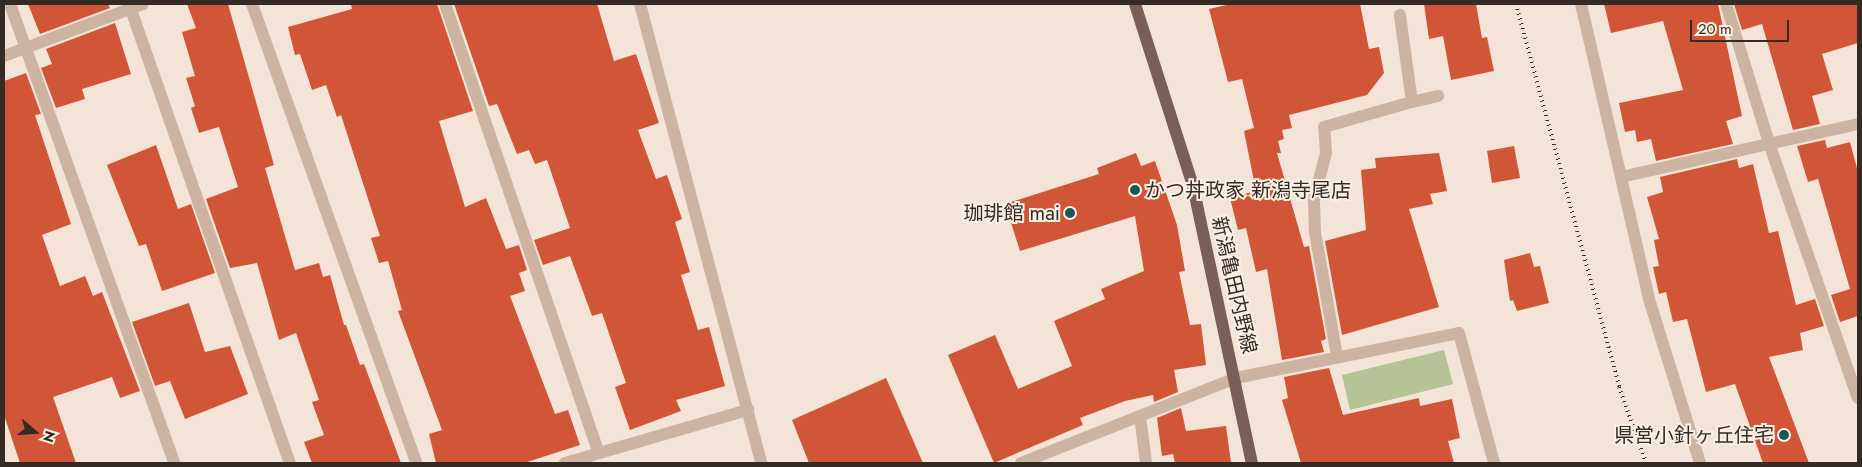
<!DOCTYPE html>
<meta charset="utf-8">
<style>
body{margin:0}
#map{position:relative;width:1862px;height:467px;overflow:hidden;background:#f3e4d7;font-family:Jost,"Noto Sans JP",sans-serif}
div>[style]{position:absolute}
.green>*{inset:0;background:#b5c396}
.building>*{inset:0;background:#d05637}
.minor>*{height:12px;margin:-6px;padding:0 6px;transform-origin:6px;border-radius:6px;background:#ccb3a2}
.major>*{height:12px;margin:-6px;padding:0 6px;transform-origin:6px;border-radius:6px;background:#795f55}
.rail>*{height:4px;margin-top:-2px;transform-origin:0;background:repeating-linear-gradient(90deg,#362a25 0 1px,transparent 0 5px)}
.dots>*{width:14px;height:14px;translate:-50% -50%;box-sizing:border-box;border:2px solid #faefe3;border-radius:50%}
span{translate:-50% -50%;white-space:nowrap;text-align:center;line-height:1.15;-webkit-text-stroke:4px #faefe3;paint-order:stroke}
.poi-label{font-size:20px;color:#362a25}
.left{translate:0 -50%;text-align:left}
.right{translate:-100% -50%;text-align:right}
.street-label{font-size:20px;color:#362a25}
.frame{position:absolute;inset:0;border:5px solid #362a25;pointer-events:none}
.north{position:absolute;left:10px;top:407px;width:50px;height:50px;-webkit-text-stroke:4px #faefe3;paint-order:stroke;rotate:108deg;font-size:14px;font-weight:700;line-height:20px;text-align:center;color:#362a25}
.north::after{content:'';display:block;margin:auto;width:18px;height:22px;background:#362a25;clip-path:polygon(50% 0,100% 100%,50% 72%,0 100%)}
.scale{position:absolute;left:1690px;top:20px;width:99px;height:22px;box-sizing:border-box;border:2px solid #362a25;border-top:0;padding-left:6px;font-size:15px;line-height:18px;white-space:nowrap;color:#362a25;-webkit-text-stroke:4px #faefe3;paint-order:stroke}
</style>
<div id="map">
<div class="green">
<div style="clip-path:polygon(1444px 350px,1453px 384px,1350px 410px,1342px 375px)"></div>
</div>
<div class="building">
<div style="clip-path:polygon(28px 4px,108px 4px,110px 8px,40px 34px)"></div>
<div style="clip-path:polygon(187px 4px,228px 4px,274px 165px,265px 168px,295px 270px,319px 263px,323px 277px,330px 275px,344px 325px,346px 325px,360px 365px,364px 364px,401px 463px,312px 463px,304px 442px,324px 435px,312px 402px,319px 400px,296px 333px,279px 340px,257px 263px,230px 268px,206px 199px,238px 187px,219px 127px,199px 133px,191px 108px,195px 106px,186px 78px,195px 76px,182px 32px,196px 28px)"></div>
<div style="clip-path:polygon(351px 4px,437px 4px,473px 111px,439px 121px,465px 207px,486px 198px,506px 249px,519px 245px,527px 270px,519px 273px,525px 291px,510px 296px,555px 414px,568px 410px,580px 445px,524px 463px,436px 463px,429px 434px,442px 430px,398px 311px,402px 310px,388px 261px,379px 263px,371px 238px,380px 236px,341px 115px,337px 117px,326px 85px,312px 90px,300px 54px,295px 55px,288px 27px,352px 9px)"></div>
<div style="clip-path:polygon(454px 4px,597px 4px,614px 61px,636px 54px,659px 123px,638px 130px,656px 179px,667px 175px,682px 219px,675px 222px,690px 272px,681px 275px,698px 330px,709px 327px,725px 386px,676px 400px,681px 411px,630px 430px,615px 387px,626px 383px,602px 313px,592px 316px,570px 256px,543px 265px,534px 240px,570px 228px,547px 160px,535px 164px,529px 150px,517px 154px,497px 104px,489px 106px)"></div>
<div style="clip-path:polygon(1231px 4px,1360px 4px,1369px 49px,1379px 47px,1384px 73px,1367px 95px,1289px 115px,1292px 128px,1282px 130px,1284px 139px,1278px 141px,1281px 153px,1277px 153px,1304px 247px,1309px 246px,1326px 339px,1321px 341px,1324px 352px,1282px 360px,1267px 269px,1256px 272px,1246px 228px,1238px 230px,1230px 198px,1256px 191px,1244px 131px,1254px 128px,1242px 79px,1228px 82px,1209px 9px)"></div>
<div style="clip-path:polygon(1424px 4px,1476px 4px,1482px 38px,1487px 37px,1494px 71px,1451px 80px,1443px 36px,1429px 39px)"></div>
<div style="clip-path:polygon(1604px 4px,1718px 4px,1742px 116px,1726px 121px,1733px 144px,1656px 161px,1651px 139px,1637px 142px,1635px 130px,1625px 132px,1619px 103px,1683px 90px,1663px 21px,1611px 33px)"></div>
<div style="clip-path:polygon(1734px 4px,1858px 4px,1858px 43px,1822px 54px,1833px 90px,1812px 96px,1820px 124px,1793px 130px,1762px 24px,1742px 30px)"></div>
<div style="clip-path:polygon(115px 23px,131px 74px,82px 89px,85px 99px,56px 108px,41px 68px,52px 64px,46px 49px)"></div>
<div style="clip-path:polygon(26px 73px,41px 114px,35px 115px,71px 224px,42px 235px,60px 286px,85px 276px,93px 296px,102px 292px,140px 391px,120px 398px,112px 377px,53px 397px,76px 463px,20px 463px,4px 415px,4px 81px)"></div>
<div style="clip-path:polygon(1825px 140px,1827px 148px,1850px 142px,1858px 172px,1858px 316px,1840px 322px,1831px 295px,1850px 289px,1818px 179px,1808px 182px,1797px 146px)"></div>
<div style="clip-path:polygon(156px 145px,178px 209px,191px 204px,215px 273px,162px 291px,146px 244px,139px 246px,107px 165px)"></div>
<div style="clip-path:polygon(1514px 146px,1520px 178px,1492px 183px,1487px 151px)"></div>
<div style="clip-path:polygon(1136px 153px,1141px 166px,1155px 161px,1177px 225px,1185px 271px,1179px 272px,1190px 325px,1201px 324px,1206px 365px,1174px 370px,1178px 392px,1154px 402px,1153px 395px,1125px 401px,1080px 418px,1083px 425px,994px 463px,948px 355px,995px 335px,1018px 389px,1072px 366px,1054px 321px,1105px 299px,1101px 289px,1144px 271px,1135px 216px,1020px 251px,1005px 204px,1099px 174px,1097px 168px)"></div>
<div style="clip-path:polygon(1439px 153px,1447px 191px,1430px 194px,1433px 204px,1409px 209px,1439px 307px,1342px 335px,1325px 241px,1366px 230px,1361px 170px,1376px 168px,1375px 158px)"></div>
<div style="clip-path:polygon(1737px 159px,1739px 168px,1753px 164px,1769px 233px,1778px 231px,1796px 305px,1815px 299px,1824px 326px,1800px 333px,1803px 350px,1769px 357px,1809px 463px,1763px 463px,1735px 384px,1706px 392px,1687px 319px,1673px 322px,1666px 292px,1659px 294px,1653px 267px,1659px 266px,1654px 240px,1659px 239px,1647px 197px,1663px 192px,1660px 177px)"></div>
<div style="clip-path:polygon(1530px 253px,1534px 267px,1540px 266px,1549px 303px,1517px 311px,1513px 300px,1510px 301px,1504px 260px)"></div>
<div style="clip-path:polygon(189px 303px,205px 352px,230px 346px,248px 394px,185px 419px,170px 381px,155px 386px,132px 322px)"></div>
<div style="clip-path:polygon(1329px 368px,1343px 415px,1419px 398px,1420px 406px,1452px 399px,1460px 438px,1448px 441px,1454px 463px,1301px 463px,1282px 400px,1288px 398px,1284px 377px)"></div>
<div style="clip-path:polygon(886px 378px,923px 463px,809px 463px,792px 420px)"></div>
<div style="clip-path:polygon(1181px 408px,1186px 431px,1226px 426px,1231px 463px,1175px 463px,1173px 454px,1162px 456px,1157px 418px)"></div>
</div>
<div class="minor">
<div style="left:10px;top:4px;width:487px;rotate:70.3deg"></div>
<div style="left:129px;top:4px;width:486px;rotate:70.7deg"></div>
<div style="left:252px;top:4px;width:487px;rotate:70.3deg"></div>
<div style="left:445px;top:4px;width:472px;rotate:71.1deg"></div>
<div style="left:640px;top:4px;width:475px;rotate:75.2deg"></div>
<div style="left:1581px;top:4px;width:303px;rotate:77deg"></div>
<div style="left:1649px;top:299px;width:172px;rotate:72.7deg"></div>
<div style="left:1726px;top:4px;width:149px;rotate:72.8deg"></div>
<div style="left:1770px;top:146px;width:267px;rotate:70.8deg"></div>
<div style="left:4px;top:56px;width:148px;rotate:-20.5deg"></div>
<div style="left:1412px;top:102px;width:27px;rotate:-13deg"></div>
<div style="left:1621px;top:177px;width:243px;rotate:-12.6deg"></div>
<div style="left:1337px;top:356px;width:126px;rotate:-100.1deg"></div>
<div style="left:1315px;top:232px;width:33px;rotate:-92deg"></div>
<div style="left:1314px;top:199px;width:48px;rotate:-75.4deg"></div>
<div style="left:1326px;top:153px;width:26px;rotate:-94deg"></div>
<div style="left:1324px;top:127px;width:91px;rotate:-15.9deg"></div>
<div style="left:1412px;top:102px;width:88px;rotate:-97.9deg"></div>
<div style="left:1140px;top:416px;width:47px;rotate:82.7deg"></div>
<div style="left:565px;top:463px;width:191px;rotate:-16.2deg"></div>
<div style="left:1021px;top:463px;width:231px;rotate:-21.6deg"></div>
<div style="left:1236px;top:378px;width:227px;rotate:-11.4deg"></div>
<div style="left:1459px;top:333px;width:135px;rotate:74.9deg"></div>
</div>
<div class="major">
<div style="left:1135px;top:4px;width:191px;rotate:72.3deg"></div>
<div style="left:1193px;top:186px;width:283px;rotate:78deg"></div>
</div>
<div class="rail">
<div style="left:1516px;top:4px;width:397px;rotate:74.9deg"></div>
<div style="left:1619px;top:387px;width:81px;rotate:70.4deg"></div>
</div>
<div class="dots">
<div style="left:1135px;top:190px;background:#17585a"></div>
<div style="left:1070px;top:213px;background:#17585a"></div>
<div style="left:1784px;top:435px;background:#17585a"></div>
</div>
<div class="poi-label">
<span class="left" style="left:1145px;top:190px">かつ丼政家 新潟寺尾店</span>
<span class="right" style="left:1060px;top:213px">珈琲館 mai</span>
<span class="right" style="left:1774px;top:435px">県営小針ヶ丘住宅</span>
</div>
<div class="street-label">
<span style="left:1234px;top:285px;rotate:77deg">新潟亀田内野線</span>
</div>
<div class="frame"></div>
<div class="north">N</div>
<div class="scale">20 m</div>
</div>
